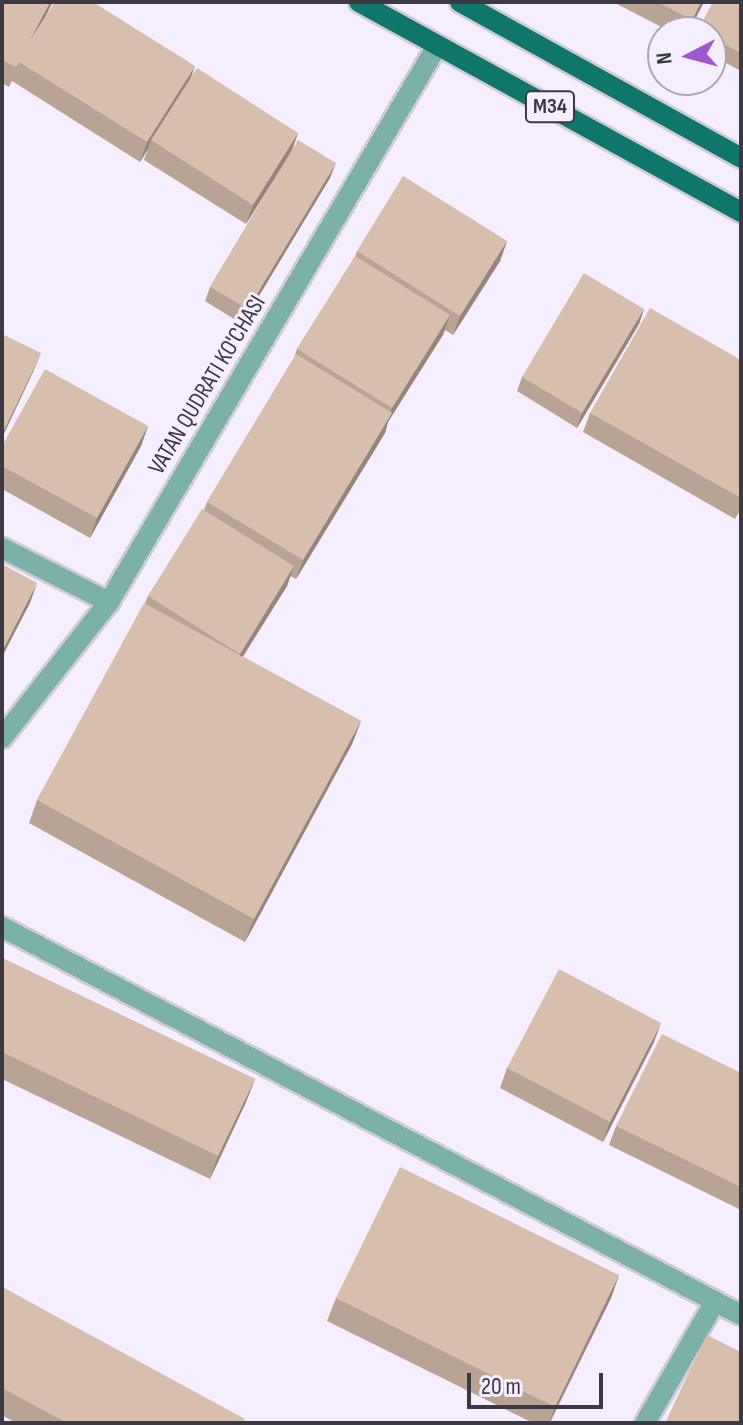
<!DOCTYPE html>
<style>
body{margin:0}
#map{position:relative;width:743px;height:1425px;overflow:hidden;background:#f5eefe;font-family:"Sofia Sans Condensed",sans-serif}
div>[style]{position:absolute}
.roads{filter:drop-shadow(2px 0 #d0cad9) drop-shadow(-2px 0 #d0cad9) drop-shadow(0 2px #d0cad9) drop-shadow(0 -2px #d0cad9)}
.minor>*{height:20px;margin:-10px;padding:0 10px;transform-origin:10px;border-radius:10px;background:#7cb1a8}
.primary>*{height:20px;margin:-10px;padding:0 10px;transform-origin:10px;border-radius:10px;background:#0f766b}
.wall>*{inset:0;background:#b9a395}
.shaded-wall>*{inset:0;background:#968579}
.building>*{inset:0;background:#d7bead}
span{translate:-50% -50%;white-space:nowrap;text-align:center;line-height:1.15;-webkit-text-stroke:6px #f5eefe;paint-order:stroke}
.shield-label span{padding:2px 6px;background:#f5eefe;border:2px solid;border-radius:6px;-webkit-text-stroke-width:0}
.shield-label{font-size:22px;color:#3d3944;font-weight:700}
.street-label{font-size:24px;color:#3d3944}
.frame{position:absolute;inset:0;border:4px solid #3d3944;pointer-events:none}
.north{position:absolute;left:647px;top:16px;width:80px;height:80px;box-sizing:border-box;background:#f5eefe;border:2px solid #aba6b4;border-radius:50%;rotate:264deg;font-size:22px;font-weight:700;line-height:32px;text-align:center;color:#3d3944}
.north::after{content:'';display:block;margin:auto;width:28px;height:36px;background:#9e58cd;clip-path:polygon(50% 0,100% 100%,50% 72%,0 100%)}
.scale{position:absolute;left:467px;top:1373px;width:136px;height:36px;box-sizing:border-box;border:4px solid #3d3944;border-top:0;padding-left:10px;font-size:24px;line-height:28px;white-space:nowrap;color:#3d3944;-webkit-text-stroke:6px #f5eefe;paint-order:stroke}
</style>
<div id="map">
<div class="roads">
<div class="minor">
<div style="left:2px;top:548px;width:120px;rotate:26.8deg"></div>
<div style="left:2px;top:738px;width:173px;rotate:-51.8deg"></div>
<div style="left:109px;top:602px;width:646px;rotate:-59.46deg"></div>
<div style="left:2px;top:927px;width:835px;rotate:27.7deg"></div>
<div style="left:645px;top:1423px;width:140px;rotate:-60deg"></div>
</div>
<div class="primary">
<div style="left:359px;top:2px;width:436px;rotate:28.8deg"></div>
<div style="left:460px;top:2px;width:321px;rotate:29deg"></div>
</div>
</div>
<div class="wall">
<div style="clip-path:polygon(2px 2px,46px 16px,190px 80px,298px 133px,292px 151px,330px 178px,242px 324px,205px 301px,210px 287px,283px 165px,246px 224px,144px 160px,148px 149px,140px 162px,12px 81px,9px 87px,2px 83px)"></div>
<div style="clip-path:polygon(613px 2px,704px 2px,689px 32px,671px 32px)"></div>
<div style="clip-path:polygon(713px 2px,741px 2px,741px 71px,711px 55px,711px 32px,698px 32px)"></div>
<div style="clip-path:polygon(507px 241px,500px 261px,453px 335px,445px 330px,388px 422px,385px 433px,296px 579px,290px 576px,287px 586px,243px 657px,361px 721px,352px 744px,245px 942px,29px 823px,37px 800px,145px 603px,148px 596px,204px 510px,207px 502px,294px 358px,297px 349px,355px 257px,357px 251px)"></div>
<div style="clip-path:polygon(644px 309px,639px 324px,577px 428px,517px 391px,522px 377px)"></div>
<div style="clip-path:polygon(741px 360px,741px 509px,735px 519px,583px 432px,590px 413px)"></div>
<div style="clip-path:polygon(148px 426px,141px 446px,90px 538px,2px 489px,2px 446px)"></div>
<div style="clip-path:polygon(2px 958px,255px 1079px,246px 1102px,210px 1179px,2px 1079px)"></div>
<div style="clip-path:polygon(654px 1042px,603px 1142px,500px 1088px,507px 1068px)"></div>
<div style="clip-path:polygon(741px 1073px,741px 1210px,609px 1145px,616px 1126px)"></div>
<div style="clip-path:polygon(619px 1275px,611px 1298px,550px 1423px,533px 1423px,327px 1321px,336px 1298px)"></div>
<div style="clip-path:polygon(2px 1287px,244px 1423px,16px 1423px,2px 1415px)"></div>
</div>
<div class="shaded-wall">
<div style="clip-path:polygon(50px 2px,53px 2px,23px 59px,30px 40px)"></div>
<div style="clip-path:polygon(701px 2px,704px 2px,688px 32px,692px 20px)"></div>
<div style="clip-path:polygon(195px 66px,188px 86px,151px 140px,148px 149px,140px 162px,147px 142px)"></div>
<div style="clip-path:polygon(298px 133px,291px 152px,246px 224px,253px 205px)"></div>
<div style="clip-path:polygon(336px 163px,330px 178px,242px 324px,248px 309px)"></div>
<div style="clip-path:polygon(507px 241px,500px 261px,453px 335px,460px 316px)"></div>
<div style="clip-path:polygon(644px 309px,639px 324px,577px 428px,582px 413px)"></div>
<div style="clip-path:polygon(450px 315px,443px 335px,388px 422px,385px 433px,296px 579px,303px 560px,388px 419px,392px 408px)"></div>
<div style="clip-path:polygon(41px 353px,33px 372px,2px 438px,2px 434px)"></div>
<div style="clip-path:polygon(148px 426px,141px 446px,90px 538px,97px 518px)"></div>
<div style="clip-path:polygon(294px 566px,287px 586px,232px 673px,240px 654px)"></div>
<div style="clip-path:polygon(37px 583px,30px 603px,2px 657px,2px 651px)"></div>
<div style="clip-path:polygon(361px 721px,352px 744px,245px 942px,254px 919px)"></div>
<div style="clip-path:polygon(661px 1023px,654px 1042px,603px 1142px,610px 1122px)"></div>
<div style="clip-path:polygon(255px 1079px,246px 1102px,210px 1179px,218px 1156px)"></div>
<div style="clip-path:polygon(619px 1275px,611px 1298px,549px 1423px,555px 1407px)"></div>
</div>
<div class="building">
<div style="clip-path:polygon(2px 2px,50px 2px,30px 40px,55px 2px,93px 2px,195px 66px,147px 142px,19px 62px,16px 67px,2px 60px)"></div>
<div style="clip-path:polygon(658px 2px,701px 2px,692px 20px)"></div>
<div style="clip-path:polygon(713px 2px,741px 2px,741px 53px,711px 37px,711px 32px,702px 32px,698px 30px)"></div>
<div style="clip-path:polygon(197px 68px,298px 133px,253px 205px,151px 140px)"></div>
<div style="clip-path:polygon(298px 140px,336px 163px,248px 309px,210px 287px)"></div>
<div style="clip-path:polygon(403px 176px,507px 241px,460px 316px,357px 251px)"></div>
<div style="clip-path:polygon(355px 256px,450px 315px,392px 408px,297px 349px)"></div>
<div style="clip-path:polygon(584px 273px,644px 309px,582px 413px,522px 377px)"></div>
<div style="clip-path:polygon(650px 308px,741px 360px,741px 498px,590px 413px)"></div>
<div style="clip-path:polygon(2px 334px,41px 353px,2px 434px)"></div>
<div style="clip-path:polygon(296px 354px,392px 413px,303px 560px,207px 502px)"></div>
<div style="clip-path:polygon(45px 369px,148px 426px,97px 518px,2px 466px,2px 446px)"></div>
<div style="clip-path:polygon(202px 509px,294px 566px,240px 654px,148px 596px)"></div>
<div style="clip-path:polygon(2px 564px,37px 583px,2px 651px)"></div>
<div style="clip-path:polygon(144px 603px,361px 721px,254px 919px,37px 800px)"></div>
<div style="clip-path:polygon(2px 958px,255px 1079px,218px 1156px,2px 1052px)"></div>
<div style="clip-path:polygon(559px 969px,661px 1023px,610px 1122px,507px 1068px)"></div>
<div style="clip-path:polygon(662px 1034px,741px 1073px,741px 1187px,616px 1126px)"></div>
<div style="clip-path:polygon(400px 1167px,619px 1275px,555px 1407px,336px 1298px)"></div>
<div style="clip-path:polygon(2px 1287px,245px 1419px,243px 1423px,67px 1423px,2px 1388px)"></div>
<div style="clip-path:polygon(707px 1335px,741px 1352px,741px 1423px,665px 1423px)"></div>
</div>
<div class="shield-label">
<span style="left:550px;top:107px">M34</span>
</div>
<div class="street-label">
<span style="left:207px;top:385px;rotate:-59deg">VATAN QUDRATI KO'CHASI</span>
</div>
<div class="frame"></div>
<div class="north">N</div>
<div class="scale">20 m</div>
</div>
